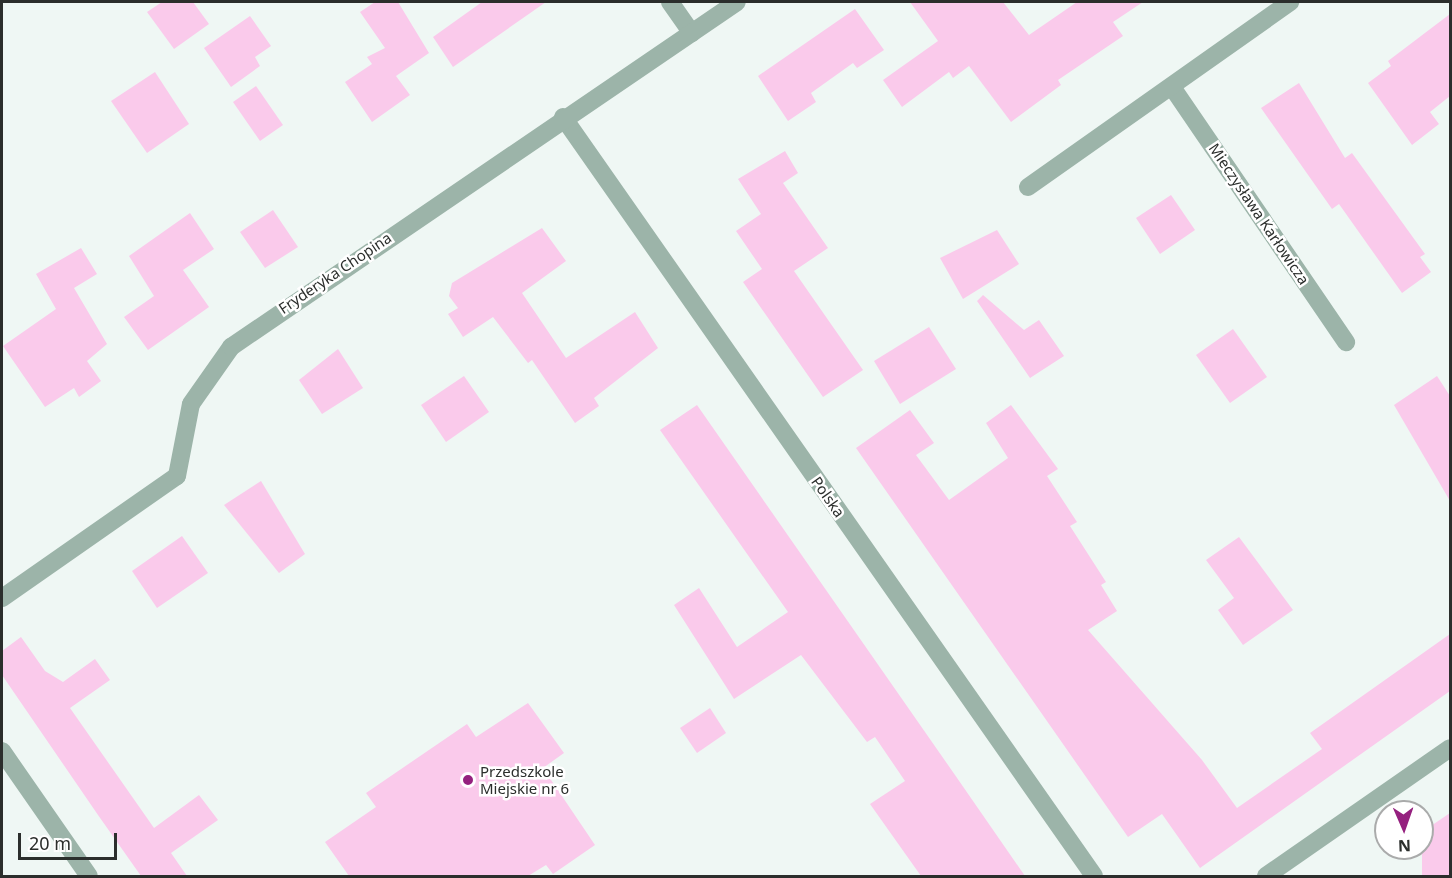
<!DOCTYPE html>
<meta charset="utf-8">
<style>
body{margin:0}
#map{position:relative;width:1452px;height:878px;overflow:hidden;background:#eff7f4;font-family:"Noto Sans",sans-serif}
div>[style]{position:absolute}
.building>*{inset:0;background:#facaeb}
.minor>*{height:18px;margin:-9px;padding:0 9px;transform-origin:9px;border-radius:9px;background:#9cb4a9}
.dots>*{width:16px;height:16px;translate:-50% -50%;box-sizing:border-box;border:3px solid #fff;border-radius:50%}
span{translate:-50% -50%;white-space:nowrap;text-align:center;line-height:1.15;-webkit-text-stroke:5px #fff;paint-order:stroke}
.street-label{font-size:15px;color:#2b2e2c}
.poi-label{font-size:15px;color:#2b2e2c}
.left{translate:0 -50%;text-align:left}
.frame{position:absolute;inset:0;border:3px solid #2b2e2c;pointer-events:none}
.north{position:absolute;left:1374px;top:800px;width:60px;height:60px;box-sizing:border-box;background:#fff;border:2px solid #aaabab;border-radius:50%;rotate:178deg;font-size:16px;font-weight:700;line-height:24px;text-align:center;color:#2b2e2c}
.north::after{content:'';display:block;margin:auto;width:21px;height:27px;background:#95217f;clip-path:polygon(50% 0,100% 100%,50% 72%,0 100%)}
.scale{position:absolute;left:18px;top:833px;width:99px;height:27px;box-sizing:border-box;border:3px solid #2b2e2c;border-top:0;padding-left:8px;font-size:18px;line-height:21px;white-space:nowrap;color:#2b2e2c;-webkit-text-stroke:4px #fff;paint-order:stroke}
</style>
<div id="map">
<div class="building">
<div style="clip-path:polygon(162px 2px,193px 2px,209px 24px,174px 49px,147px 12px)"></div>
<div style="clip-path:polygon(375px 2px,398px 2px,429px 53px,396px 76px,410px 95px,372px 122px,345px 82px,372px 64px,367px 57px,385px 48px,360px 12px)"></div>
<div style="clip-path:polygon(482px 2px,546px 2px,453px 67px,433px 37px)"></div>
<div style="clip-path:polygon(910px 2px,1003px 2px,1029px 35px,1077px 2px,1143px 2px,1113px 22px,1123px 36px,1058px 80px,1061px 85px,1011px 122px,969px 66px,953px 78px,949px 72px,902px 107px,883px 80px,938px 41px)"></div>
<div style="clip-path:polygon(855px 9px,884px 50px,857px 68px,853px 63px,811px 93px,816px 102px,788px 121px,758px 76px)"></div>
<div style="clip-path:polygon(1450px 14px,1450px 96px,1430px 112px,1439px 124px,1412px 145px,1368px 83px,1391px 66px,1388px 61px)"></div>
<div style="clip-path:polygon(250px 16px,271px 46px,255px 57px,260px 66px,231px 87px,204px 48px)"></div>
<div style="clip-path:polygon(155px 72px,189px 124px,147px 153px,111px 101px)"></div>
<div style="clip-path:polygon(1299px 83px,1345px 158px,1352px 153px,1425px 254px,1420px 257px,1431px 272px,1402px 293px,1339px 204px,1332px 209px,1261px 108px)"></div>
<div style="clip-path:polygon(256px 86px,283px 125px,260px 141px,233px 102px)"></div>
<div style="clip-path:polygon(785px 151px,798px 173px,783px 183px,828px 248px,794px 271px,863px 370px,823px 397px,743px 282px,762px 269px,736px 231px,761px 214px,738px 179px)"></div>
<div style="clip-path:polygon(1171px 195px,1195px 230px,1160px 254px,1136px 218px)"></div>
<div style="clip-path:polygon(273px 210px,298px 247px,265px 268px,240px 232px)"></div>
<div style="clip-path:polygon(190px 213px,214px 249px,183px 270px,209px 307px,148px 350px,124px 317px,154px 296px,129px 256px)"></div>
<div style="clip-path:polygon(542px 228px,566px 261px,522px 293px,566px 358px,635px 312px,658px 348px,594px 398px,599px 406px,575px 423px,532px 360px,528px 363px,493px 317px,463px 337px,448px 314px,458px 308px,449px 296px,452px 283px)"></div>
<div style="clip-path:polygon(997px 230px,1019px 264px,963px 299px,940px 258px)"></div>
<div style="clip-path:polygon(81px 248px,97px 274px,74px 288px,107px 344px,87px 361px,101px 381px,79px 397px,74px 388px,45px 407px,3px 346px,56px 309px,36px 274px)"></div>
<div style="clip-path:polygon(983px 295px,1024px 330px,1039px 320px,1064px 356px,1030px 378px,977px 301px)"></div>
<div style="clip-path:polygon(929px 327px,956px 369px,900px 404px,874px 361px)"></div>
<div style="clip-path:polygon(1233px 329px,1267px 377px,1230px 403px,1196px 355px)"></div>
<div style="clip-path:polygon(338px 349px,363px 388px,322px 414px,299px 380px)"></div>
<div style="clip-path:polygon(464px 376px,489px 412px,446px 442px,421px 405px)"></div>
<div style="clip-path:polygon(1437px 376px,1450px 396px,1450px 501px,1394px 405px)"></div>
<div style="clip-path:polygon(697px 405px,955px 775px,1025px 876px,921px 876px,870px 804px,905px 781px,875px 737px,867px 742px,801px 655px,734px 699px,674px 605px,699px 588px,737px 647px,788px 612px,660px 430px)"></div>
<div style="clip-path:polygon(1011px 405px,1058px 469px,1047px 476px,1077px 522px,1070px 526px,1106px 582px,1101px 585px,1117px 611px,1088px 630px,1202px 760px,1237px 808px,1322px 749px,1310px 733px,1450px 634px,1450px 691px,1200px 868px,1162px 814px,1128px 837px,856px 448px,910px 410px,934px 443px,916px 455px,949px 500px,1008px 458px,986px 423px)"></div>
<div style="clip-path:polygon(261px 481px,305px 554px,279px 573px,224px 505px)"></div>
<div style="clip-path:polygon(182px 536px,208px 573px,157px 608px,132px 571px)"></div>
<div style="clip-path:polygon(1239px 537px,1293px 610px,1243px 645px,1218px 610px,1234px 598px,1206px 560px)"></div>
<div style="clip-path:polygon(21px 637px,45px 671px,63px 682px,95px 659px,110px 680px,70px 708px,154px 828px,199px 795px,218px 820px,171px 853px,187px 876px,141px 876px,98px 815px,2px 675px,2px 651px)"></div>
<div style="clip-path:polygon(528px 703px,564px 753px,543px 768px,595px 845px,553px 874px,546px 865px,528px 876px,349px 876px,325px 842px,376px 807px,366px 793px,467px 724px,476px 737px)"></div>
<div style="clip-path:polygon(710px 708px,726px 733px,697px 753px,680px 728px)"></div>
<div style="clip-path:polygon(1450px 813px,1450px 876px,1422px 876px,1422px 832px)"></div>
</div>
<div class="minor">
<div style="left:670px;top:2px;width:38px;rotate:55deg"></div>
<div style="left:1172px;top:87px;width:309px;rotate:55.7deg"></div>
<div style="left:563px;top:117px;width:926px;rotate:55.02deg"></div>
<div style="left:1028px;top:187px;width:321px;rotate:-35.2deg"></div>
<div style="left:2px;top:598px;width:213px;rotate:-34.9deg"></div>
<div style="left:177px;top:476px;width:73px;rotate:-79deg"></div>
<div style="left:191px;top:404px;width:70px;rotate:-54.9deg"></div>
<div style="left:231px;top:347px;width:612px;rotate:-34.29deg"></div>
<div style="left:2px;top:751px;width:152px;rotate:55.2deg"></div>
<div style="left:1266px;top:876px;width:224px;rotate:-34.8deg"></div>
</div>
<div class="dots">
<div style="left:468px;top:780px;background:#95217f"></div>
</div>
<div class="street-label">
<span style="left:1259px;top:214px;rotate:56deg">Mieczysława Karłowicza</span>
<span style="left:335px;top:273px;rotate:-34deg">Fryderyka Chopina</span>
<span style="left:828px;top:497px;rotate:55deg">Polska</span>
</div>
<div class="poi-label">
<span class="left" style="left:480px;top:780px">Przedszkole<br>Miejskie nr 6</span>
</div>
<div class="frame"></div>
<div class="north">N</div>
<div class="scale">20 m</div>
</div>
